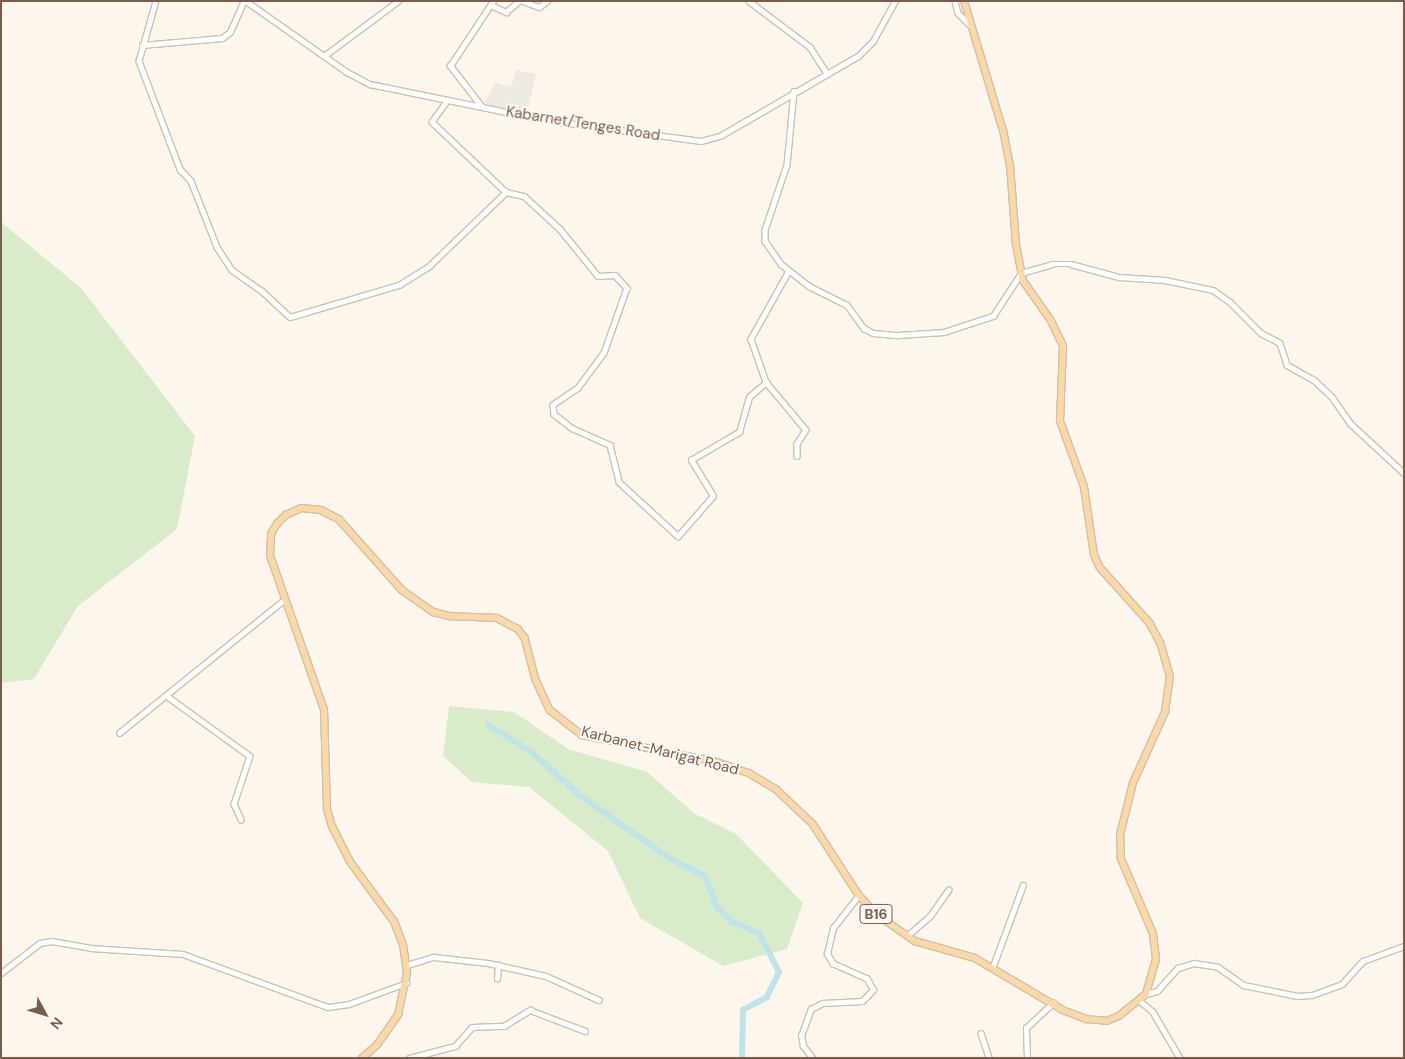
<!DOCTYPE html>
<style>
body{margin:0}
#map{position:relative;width:1405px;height:1059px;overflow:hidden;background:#fdf6ec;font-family:"DM Sans",sans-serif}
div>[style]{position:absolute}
.industrial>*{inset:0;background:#efe9e4}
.green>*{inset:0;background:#d8ecc9}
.river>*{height:6px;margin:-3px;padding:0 3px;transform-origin:3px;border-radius:3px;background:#bfe3e8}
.roads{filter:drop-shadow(1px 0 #d1beb0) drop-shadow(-1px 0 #d1beb0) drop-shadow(0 1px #d1beb0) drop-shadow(0 -1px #d1beb0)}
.minor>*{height:4.5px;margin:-2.25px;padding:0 2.25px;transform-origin:2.25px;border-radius:2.25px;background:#fff}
.major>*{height:5.5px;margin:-2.75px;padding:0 2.75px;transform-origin:2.75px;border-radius:2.75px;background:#fbd9a5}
span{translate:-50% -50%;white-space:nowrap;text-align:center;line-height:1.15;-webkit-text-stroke:4px #fffaf3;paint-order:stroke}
.shield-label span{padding:1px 4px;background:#fffaf3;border:1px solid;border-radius:4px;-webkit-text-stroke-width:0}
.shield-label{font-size:14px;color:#7a5c4d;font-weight:700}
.street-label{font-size:15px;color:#7a5c4d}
.frame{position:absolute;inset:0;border:2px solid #7a5c4d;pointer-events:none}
.north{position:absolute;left:20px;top:989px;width:50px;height:50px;-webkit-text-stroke:4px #fffaf3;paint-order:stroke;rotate:129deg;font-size:14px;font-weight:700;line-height:20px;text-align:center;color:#7a5c4d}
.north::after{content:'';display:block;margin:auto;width:18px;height:22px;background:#7a5c4d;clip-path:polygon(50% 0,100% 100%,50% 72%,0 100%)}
</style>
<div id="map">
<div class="industrial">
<div style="clip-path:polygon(516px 70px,536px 74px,527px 112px,483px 106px,495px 83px,511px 87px)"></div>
</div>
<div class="green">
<div style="clip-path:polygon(1px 222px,81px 288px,195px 436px,177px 529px,78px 606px,34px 679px,1px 683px)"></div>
<div style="clip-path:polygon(449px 706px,514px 712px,568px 749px,647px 772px,695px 814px,736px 834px,803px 903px,787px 949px,723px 966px,640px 918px,608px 851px,529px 787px,472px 782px,443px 756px)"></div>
</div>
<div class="river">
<div style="left:488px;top:725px;width:49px;rotate:31.8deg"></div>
<div style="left:530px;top:751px;width:68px;rotate:41.4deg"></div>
<div style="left:581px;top:796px;width:108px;rotate:35.2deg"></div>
<div style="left:669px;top:858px;width:40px;rotate:26.6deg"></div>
<div style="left:705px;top:876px;width:33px;rotate:69deg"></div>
<div style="left:717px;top:907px;width:21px;rotate:45deg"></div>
<div style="left:732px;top:922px;width:29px;rotate:22deg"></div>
<div style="left:759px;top:933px;width:44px;rotate:62.9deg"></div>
<div style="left:779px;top:972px;width:28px;rotate:116deg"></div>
<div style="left:767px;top:997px;width:27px;rotate:152deg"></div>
<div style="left:743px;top:1010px;width:48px;rotate:91.2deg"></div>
</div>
<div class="roads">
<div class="minor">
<div style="left:156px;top:1px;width:62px;rotate:105.8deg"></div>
<div style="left:139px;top:61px;width:116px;rotate:69.2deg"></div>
<div style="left:180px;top:169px;width:16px;rotate:47deg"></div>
<div style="left:191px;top:181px;width:71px;rotate:68.5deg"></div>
<div style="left:217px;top:247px;width:27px;rotate:57deg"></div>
<div style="left:232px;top:270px;width:37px;rotate:35deg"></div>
<div style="left:262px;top:291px;width:38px;rotate:43deg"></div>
<div style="left:290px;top:317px;width:114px;rotate:-16.4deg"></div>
<div style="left:399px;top:285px;width:36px;rotate:-32deg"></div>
<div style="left:429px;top:266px;width:107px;rotate:-43.9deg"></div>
<div style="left:506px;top:192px;width:18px;rotate:13deg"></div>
<div style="left:524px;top:196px;width:49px;rotate:42.5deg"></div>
<div style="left:560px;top:229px;width:60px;rotate:51deg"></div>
<div style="left:598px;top:276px;width:17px;rotate:-3deg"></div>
<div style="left:615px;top:275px;width:18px;rotate:47deg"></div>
<div style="left:627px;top:288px;width:69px;rotate:109.5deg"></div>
<div style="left:604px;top:353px;width:44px;rotate:126.6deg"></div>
<div style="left:578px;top:388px;width:30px;rotate:146deg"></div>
<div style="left:553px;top:405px;width:9px;rotate:84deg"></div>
<div style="left:554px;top:414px;width:23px;rotate:38deg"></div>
<div style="left:572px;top:428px;width:42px;rotate:24.1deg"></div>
<div style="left:610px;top:445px;width:38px;rotate:76deg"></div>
<div style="left:619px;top:482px;width:80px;rotate:42.5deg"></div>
<div style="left:678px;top:536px;width:53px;rotate:-48.8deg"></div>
<div style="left:713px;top:496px;width:42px;rotate:-121.4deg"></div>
<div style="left:691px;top:460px;width:56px;rotate:-30.3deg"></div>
<div style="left:739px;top:432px;width:36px;rotate:-74deg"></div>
<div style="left:749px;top:397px;width:23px;rotate:-41deg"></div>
<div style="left:246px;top:1px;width:123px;rotate:35.1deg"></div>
<div style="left:347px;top:72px;width:26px;rotate:28deg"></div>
<div style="left:370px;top:84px;width:180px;rotate:11.6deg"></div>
<div style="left:546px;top:120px;width:156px;rotate:7.7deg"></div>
<div style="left:701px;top:141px;width:20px;rotate:-15deg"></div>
<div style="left:720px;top:136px;width:160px;rotate:-30.1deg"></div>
<div style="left:858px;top:56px;width:21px;rotate:-45deg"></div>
<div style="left:873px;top:41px;width:46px;rotate:-61.2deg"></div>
<div style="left:523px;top:1px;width:17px;rotate:21deg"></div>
<div style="left:539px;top:7px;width:10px;rotate:-37deg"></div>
<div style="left:749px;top:1px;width:76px;rotate:37deg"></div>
<div style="left:810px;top:47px;width:31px;rotate:57deg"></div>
<div style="left:955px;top:1px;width:12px;rotate:76deg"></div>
<div style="left:958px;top:13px;width:17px;rotate:45deg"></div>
<div style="left:491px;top:5px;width:17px;rotate:25deg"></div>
<div style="left:506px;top:12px;width:17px;rotate:-40deg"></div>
<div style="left:142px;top:45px;width:80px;rotate:-5deg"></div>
<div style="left:222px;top:38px;width:10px;rotate:-37deg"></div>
<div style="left:230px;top:32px;width:34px;rotate:-66deg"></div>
<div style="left:324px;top:56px;width:92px;rotate:-36.6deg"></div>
<div style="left:794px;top:91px;width:74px;rotate:95.4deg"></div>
<div style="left:787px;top:165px;width:69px;rotate:108.7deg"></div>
<div style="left:765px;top:230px;width:11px;rotate:90deg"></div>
<div style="left:765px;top:241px;width:28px;rotate:55deg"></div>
<div style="left:781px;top:264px;width:36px;rotate:38deg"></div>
<div style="left:809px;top:286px;width:42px;rotate:26.6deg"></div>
<div style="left:847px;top:305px;width:29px;rotate:54deg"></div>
<div style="left:864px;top:328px;width:10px;rotate:29deg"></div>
<div style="left:873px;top:333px;width:25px;rotate:5deg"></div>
<div style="left:898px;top:335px;width:46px;rotate:-3.7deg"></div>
<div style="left:944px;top:332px;width:52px;rotate:-18.1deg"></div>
<div style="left:993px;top:316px;width:51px;rotate:-56.9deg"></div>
<div style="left:1021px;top:273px;width:32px;rotate:-16deg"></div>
<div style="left:1052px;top:264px;width:19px"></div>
<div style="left:1071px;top:264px;width:50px;rotate:15.2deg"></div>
<div style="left:1119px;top:277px;width:46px;rotate:3.7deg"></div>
<div style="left:1165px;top:280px;width:49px;rotate:11.8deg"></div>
<div style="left:1213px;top:290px;width:21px;rotate:35deg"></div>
<div style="left:1230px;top:302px;width:44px;rotate:45deg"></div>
<div style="left:1261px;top:333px;width:21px;rotate:28deg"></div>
<div style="left:1280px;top:343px;width:23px;rotate:72deg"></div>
<div style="left:1287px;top:365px;width:31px;rotate:29deg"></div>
<div style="left:1314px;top:380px;width:25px;rotate:43deg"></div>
<div style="left:1332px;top:397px;width:33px;rotate:55deg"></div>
<div style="left:1351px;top:424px;width:72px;rotate:42.8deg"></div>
<div style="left:448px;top:100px;width:27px;rotate:126deg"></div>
<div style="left:432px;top:122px;width:102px;rotate:43.4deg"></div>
<div style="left:481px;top:106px;width:51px;rotate:-127.8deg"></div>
<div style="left:450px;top:66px;width:78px;rotate:-56.5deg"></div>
<div style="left:789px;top:271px;width:78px;rotate:119.2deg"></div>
<div style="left:751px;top:339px;width:46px;rotate:70.8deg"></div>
<div style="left:766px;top:382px;width:62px;rotate:50.2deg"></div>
<div style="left:806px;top:430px;width:17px;rotate:123deg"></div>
<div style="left:797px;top:444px;width:12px;rotate:90deg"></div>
<div style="left:167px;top:696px;width:102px;rotate:35.9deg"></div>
<div style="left:250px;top:756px;width:51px;rotate:108.4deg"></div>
<div style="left:234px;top:804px;width:17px;rotate:65deg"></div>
<div style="left:119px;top:733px;width:213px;rotate:-38.9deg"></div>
<div style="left:907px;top:936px;width:30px;rotate:-41deg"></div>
<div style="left:930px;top:916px;width:32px;rotate:-55deg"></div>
<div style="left:407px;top:965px;width:28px;rotate:-17deg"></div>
<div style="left:434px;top:957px;width:54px;rotate:6.3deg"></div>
<div style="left:488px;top:963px;width:59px;rotate:12.6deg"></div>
<div style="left:546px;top:976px;width:58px;rotate:24.4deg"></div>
<div style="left:993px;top:966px;width:86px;rotate:-69.7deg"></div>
<div style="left:1px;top:973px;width:49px;rotate:-37.6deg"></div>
<div style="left:40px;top:943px;width:12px;rotate:-9deg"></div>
<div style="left:52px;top:941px;width:39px;rotate:10deg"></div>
<div style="left:90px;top:948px;width:93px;rotate:3.7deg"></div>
<div style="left:183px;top:954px;width:154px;rotate:20.1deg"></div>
<div style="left:328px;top:1007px;width:21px;rotate:-8deg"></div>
<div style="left:349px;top:1004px;width:61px;rotate:-20.2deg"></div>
<div style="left:497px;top:979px;width:14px;rotate:-86deg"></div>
<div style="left:1146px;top:994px;width:11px;rotate:-15deg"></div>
<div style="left:1157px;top:991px;width:31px;rotate:-48deg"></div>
<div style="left:1178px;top:968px;width:17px;rotate:-17deg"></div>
<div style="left:1194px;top:963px;width:24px;rotate:9deg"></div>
<div style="left:1218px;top:967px;width:32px;rotate:35deg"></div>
<div style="left:1244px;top:985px;width:54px;rotate:11.7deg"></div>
<div style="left:1297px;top:996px;width:15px;rotate:-4deg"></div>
<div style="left:1312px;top:995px;width:32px;rotate:-20deg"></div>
<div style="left:1342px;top:984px;width:31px;rotate:-48deg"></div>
<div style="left:1363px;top:961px;width:44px;rotate:-20.1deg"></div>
<div style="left:1140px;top:1001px;width:17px;rotate:40deg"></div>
<div style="left:1153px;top:1012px;width:53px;rotate:59.6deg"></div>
<div style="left:981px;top:1033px;width:26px;rotate:72deg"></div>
<div style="left:409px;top:1058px;width:48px;rotate:-14.6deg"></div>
<div style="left:455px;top:1046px;width:25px;rotate:-48deg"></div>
<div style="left:472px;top:1027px;width:32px;rotate:-2deg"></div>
<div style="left:504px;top:1026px;width:31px;rotate:-32deg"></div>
<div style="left:530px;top:1010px;width:59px;rotate:20.9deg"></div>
<div style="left:812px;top:1058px;width:15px;rotate:-127deg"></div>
<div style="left:803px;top:1046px;width:10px;rotate:-101deg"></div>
<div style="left:801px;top:1036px;width:29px;rotate:-70deg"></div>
<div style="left:811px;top:1009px;width:13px;rotate:-27deg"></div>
<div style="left:823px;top:1003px;width:39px;rotate:-3deg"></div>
<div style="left:862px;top:1001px;width:16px;rotate:-45deg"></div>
<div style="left:873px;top:990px;width:13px;rotate:-119deg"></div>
<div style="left:867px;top:979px;width:37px;rotate:-156deg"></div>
<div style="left:833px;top:964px;width:12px;rotate:-121deg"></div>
<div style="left:827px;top:954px;width:27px;rotate:-77deg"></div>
<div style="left:833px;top:928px;width:42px;rotate:-51.8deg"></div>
<div style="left:1027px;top:1058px;width:30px;rotate:-92deg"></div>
<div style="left:1026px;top:1028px;width:37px;rotate:-43deg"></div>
</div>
<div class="major">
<div style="left:362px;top:1058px;width:20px;rotate:-41deg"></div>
<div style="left:377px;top:1045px;width:37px;rotate:-55deg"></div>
<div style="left:398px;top:1015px;width:43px;rotate:-77.9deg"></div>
<div style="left:407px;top:973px;width:28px;rotate:-98deg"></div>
<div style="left:403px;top:945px;width:25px;rotate:-111deg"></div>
<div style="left:394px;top:922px;width:74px;rotate:-126.3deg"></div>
<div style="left:350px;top:862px;width:39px;rotate:-117deg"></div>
<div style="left:332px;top:827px;width:18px;rotate:-106deg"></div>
<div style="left:327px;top:810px;width:100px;rotate:-91.7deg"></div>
<div style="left:324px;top:710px;width:163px;rotate:-109.3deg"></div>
<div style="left:270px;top:556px;width:22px;rotate:-87deg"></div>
<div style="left:271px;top:534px;width:12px;rotate:-59deg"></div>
<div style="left:277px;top:524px;width:13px;rotate:-45deg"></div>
<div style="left:286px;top:515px;width:17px;rotate:-24deg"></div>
<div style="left:302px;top:508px;width:19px;rotate:6deg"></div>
<div style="left:321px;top:510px;width:20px;rotate:27deg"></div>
<div style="left:339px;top:519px;width:95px;rotate:48.4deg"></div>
<div style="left:402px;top:590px;width:39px;rotate:35deg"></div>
<div style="left:434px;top:612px;width:16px;rotate:15deg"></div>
<div style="left:449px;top:616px;width:48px;rotate:2.4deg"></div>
<div style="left:497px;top:618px;width:24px;rotate:28deg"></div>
<div style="left:518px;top:629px;width:11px;rotate:52deg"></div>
<div style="left:525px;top:638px;width:43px;rotate:75.3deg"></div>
<div style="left:536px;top:680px;width:33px;rotate:65deg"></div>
<div style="left:550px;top:710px;width:41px;rotate:38deg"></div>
<div style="left:582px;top:735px;width:138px;rotate:11.3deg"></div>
<div style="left:717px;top:762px;width:34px;rotate:19deg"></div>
<div style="left:749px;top:773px;width:31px;rotate:31deg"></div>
<div style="left:776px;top:789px;width:51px;rotate:43.4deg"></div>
<div style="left:813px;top:824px;width:85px;rotate:57.1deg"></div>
<div style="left:859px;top:895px;width:24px;rotate:48deg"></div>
<div style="left:875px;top:913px;width:49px;rotate:35deg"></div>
<div style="left:915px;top:941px;width:62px;rotate:15.8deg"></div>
<div style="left:975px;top:958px;width:102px;rotate:30.6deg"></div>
<div style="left:1063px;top:1010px;width:25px;rotate:21deg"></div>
<div style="left:1086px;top:1019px;width:21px;rotate:5deg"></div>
<div style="left:1107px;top:1021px;width:13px;rotate:-23deg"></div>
<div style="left:1119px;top:1016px;width:35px;rotate:-39deg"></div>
<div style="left:1146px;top:994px;width:36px;rotate:-74deg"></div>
<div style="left:1156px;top:959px;width:25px;rotate:-97deg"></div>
<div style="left:1153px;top:934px;width:82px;rotate:-113.1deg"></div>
<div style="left:1121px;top:859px;width:24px;rotate:-92deg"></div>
<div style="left:1120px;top:835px;width:54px;rotate:-76deg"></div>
<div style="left:1133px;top:783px;width:78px;rotate:-65.7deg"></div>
<div style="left:1165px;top:712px;width:35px;rotate:-82deg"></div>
<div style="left:1170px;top:677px;width:35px;rotate:-106deg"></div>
<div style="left:1160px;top:643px;width:21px;rotate:-118deg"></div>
<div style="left:1150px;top:624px;width:75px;rotate:-131.8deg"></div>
<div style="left:1100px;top:568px;width:14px;rotate:-115deg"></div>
<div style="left:1094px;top:555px;width:69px;rotate:-98.4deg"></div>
<div style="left:1084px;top:487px;width:70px;rotate:-110deg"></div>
<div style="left:1060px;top:421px;width:75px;rotate:-87.7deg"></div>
<div style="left:1063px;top:346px;width:28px;rotate:-116deg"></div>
<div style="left:1051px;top:321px;width:49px;rotate:-125deg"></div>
<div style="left:1023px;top:281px;width:37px;rotate:-101deg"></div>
<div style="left:1016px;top:245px;width:79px;rotate:-94.3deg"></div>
<div style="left:1010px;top:166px;width:36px;rotate:-101deg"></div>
<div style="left:1003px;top:131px;width:136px;rotate:-106.7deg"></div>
</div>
</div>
<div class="shield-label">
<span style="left:876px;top:914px">B16</span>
</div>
<div class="street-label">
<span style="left:583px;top:124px;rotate:9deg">Kabarnet/Tenges Road</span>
<span style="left:660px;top:751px;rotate:14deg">Karbanet-Marigat Road</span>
</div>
<div class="frame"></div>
<div class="north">N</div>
</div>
